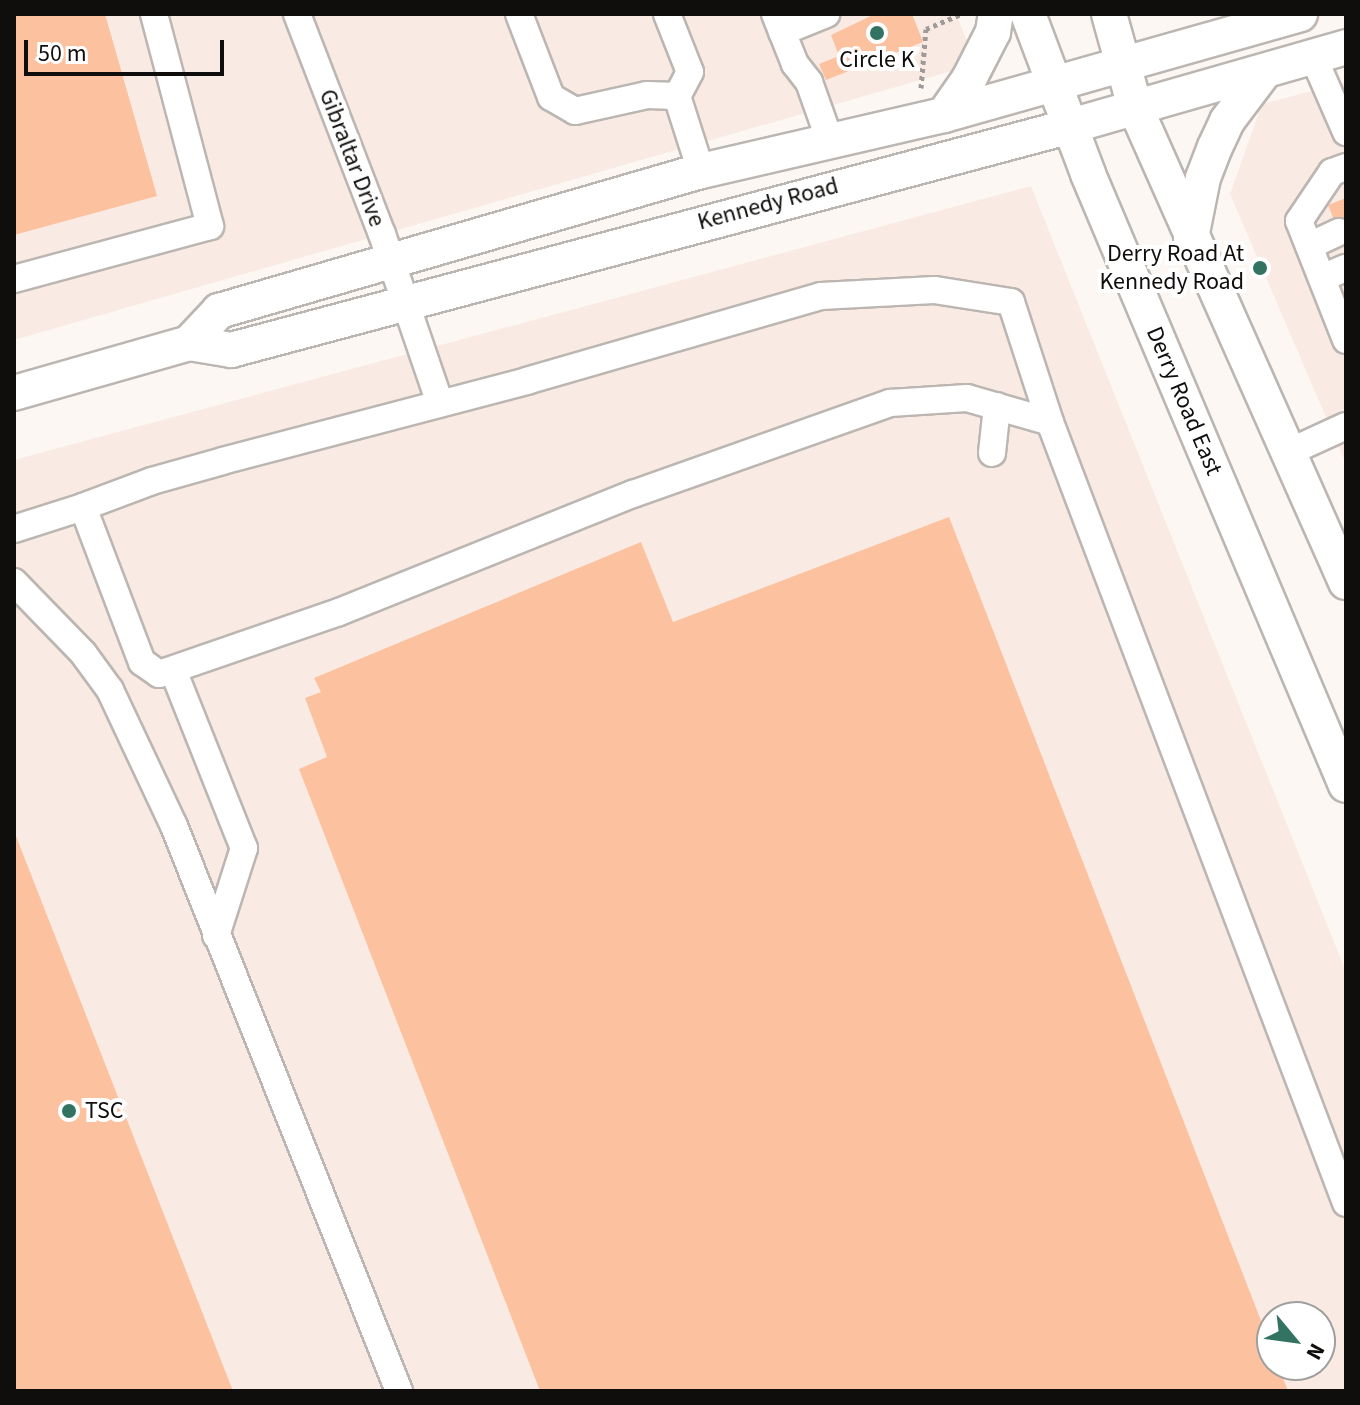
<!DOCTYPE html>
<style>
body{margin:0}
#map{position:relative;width:1360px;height:1405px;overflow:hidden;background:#fdf7f3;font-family:"Source Sans 3",sans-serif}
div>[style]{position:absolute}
.built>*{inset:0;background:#f9ebe3}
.building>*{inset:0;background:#fcc19f}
.path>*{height:5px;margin-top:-2.5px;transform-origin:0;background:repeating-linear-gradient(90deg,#9f9a97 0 4px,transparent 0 8px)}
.roads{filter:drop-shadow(2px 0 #bcb6b2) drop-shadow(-2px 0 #bcb6b2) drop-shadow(0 2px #bcb6b2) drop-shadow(0 -2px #bcb6b2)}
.minor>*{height:26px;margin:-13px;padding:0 13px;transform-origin:13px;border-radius:13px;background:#fff}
.major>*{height:34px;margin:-17px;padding:0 17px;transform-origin:17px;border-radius:17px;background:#fff}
.dots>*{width:22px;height:22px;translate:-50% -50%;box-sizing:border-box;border:4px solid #fff;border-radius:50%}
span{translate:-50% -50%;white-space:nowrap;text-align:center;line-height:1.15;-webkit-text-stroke:8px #fff;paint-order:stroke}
.poi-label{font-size:24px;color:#100e0c}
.right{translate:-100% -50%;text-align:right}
.left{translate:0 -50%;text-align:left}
.street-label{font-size:24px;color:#100e0c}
.frame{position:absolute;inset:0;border:16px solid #100e0c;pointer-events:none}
.north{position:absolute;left:1256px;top:1301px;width:80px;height:80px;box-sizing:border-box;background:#fff;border:2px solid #9f9f9e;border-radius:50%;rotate:119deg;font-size:22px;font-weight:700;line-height:32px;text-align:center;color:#100e0c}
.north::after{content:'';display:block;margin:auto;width:28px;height:36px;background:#327361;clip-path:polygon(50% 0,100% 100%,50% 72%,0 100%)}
.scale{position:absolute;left:24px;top:40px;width:200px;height:36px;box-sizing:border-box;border:4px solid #100e0c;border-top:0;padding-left:10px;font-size:24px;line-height:28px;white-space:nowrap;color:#100e0c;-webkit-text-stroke:6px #fff;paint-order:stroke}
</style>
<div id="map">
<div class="built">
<div style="clip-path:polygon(14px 14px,956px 14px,976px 64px,14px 340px)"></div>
<div style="clip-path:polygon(1346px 82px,1346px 464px,1230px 194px,1262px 104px)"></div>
<div style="clip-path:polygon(evenodd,1031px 186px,1346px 972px,1346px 1391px,14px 1391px,14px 460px,1031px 186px,1272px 1317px,1320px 1317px,1320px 1365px,1272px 1365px,1272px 1317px)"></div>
</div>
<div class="building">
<div style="clip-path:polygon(14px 14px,105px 14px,157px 196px,14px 235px)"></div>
<div style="clip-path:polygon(875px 14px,912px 14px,923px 42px,826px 80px,819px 64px,839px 56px,831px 35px)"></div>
<div style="clip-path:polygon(1346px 198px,1346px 250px,1328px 205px)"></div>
<div style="clip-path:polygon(949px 517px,1272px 1349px,1272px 1365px,1278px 1365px,1288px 1391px,540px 1391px,299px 769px,327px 757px,305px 698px,321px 692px,314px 678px,641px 542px,673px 622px)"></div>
<div style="clip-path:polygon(14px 831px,233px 1391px,14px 1391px)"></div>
</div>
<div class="path">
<div style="left:921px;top:88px;width:59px;rotate:-85.2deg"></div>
<div style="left:926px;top:29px;width:38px;rotate:-23deg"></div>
</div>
<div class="roads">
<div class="minor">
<div style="left:297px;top:14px;width:236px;rotate:68.9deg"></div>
<div style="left:382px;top:234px;width:179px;rotate:71.1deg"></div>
<div style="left:519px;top:14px;width:89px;rotate:68.9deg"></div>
<div style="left:551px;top:97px;width:28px;rotate:30deg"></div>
<div style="left:575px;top:111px;width:74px;rotate:-12.5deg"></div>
<div style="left:647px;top:95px;width:30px;rotate:2deg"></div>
<div style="left:667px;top:14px;width:62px;rotate:68.4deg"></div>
<div style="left:690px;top:72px;width:27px;rotate:118deg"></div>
<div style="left:677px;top:96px;width:79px;rotate:72.3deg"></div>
<div style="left:775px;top:14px;width:54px;rotate:68.2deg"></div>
<div style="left:795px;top:64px;width:23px;rotate:52deg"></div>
<div style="left:809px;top:82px;width:63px;rotate:70.4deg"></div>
<div style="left:782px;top:32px;width:48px;rotate:-22.2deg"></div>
<div style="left:1313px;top:56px;width:83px;rotate:66.5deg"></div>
<div style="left:1346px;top:167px;width:15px;rotate:160deg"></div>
<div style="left:1332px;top:172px;width:59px;rotate:124deg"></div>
<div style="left:1299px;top:221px;width:128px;rotate:68.4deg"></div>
<div style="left:1309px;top:246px;width:33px;rotate:-25deg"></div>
<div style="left:1322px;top:278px;width:26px;rotate:-23deg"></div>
<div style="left:14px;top:279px;width:203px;rotate:-15.1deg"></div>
<div style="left:210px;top:226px;width:219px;rotate:-104.8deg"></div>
<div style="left:1050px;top:422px;width:126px;rotate:-108deg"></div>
<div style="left:1011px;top:302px;width:78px;rotate:-171.1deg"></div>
<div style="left:934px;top:290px;width:113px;rotate:177deg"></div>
<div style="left:821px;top:296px;width:306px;rotate:163.9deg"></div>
<div style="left:527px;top:381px;width:314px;rotate:165.3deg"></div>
<div style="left:223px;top:461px;width:74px;rotate:164.3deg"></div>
<div style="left:152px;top:481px;width:74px;rotate:159.4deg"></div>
<div style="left:83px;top:507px;width:166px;rotate:69.2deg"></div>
<div style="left:142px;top:662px;width:21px;rotate:35deg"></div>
<div style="left:159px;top:674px;width:190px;rotate:-19deg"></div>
<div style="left:339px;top:612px;width:317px;rotate:-21.9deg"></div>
<div style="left:633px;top:494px;width:273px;rotate:-19.5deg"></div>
<div style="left:890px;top:403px;width:77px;rotate:-3.7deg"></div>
<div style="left:967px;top:398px;width:86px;rotate:16.1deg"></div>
<div style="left:1050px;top:422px;width:835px;rotate:69.24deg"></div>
<div style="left:992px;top:453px;width:47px;rotate:-83.9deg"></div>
<div style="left:1287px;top:453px;width:65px;rotate:-24.6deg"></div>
<div style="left:14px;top:529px;width:72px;rotate:-17.7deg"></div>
<div style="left:14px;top:582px;width:99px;rotate:45.8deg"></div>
<div style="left:83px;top:653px;width:46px;rotate:53.9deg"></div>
<div style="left:110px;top:690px;width:150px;rotate:64.8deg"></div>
<div style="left:174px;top:826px;width:608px;rotate:68.29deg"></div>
<div style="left:173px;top:670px;width:192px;rotate:68.3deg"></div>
<div style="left:244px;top:848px;width:92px;rotate:107.7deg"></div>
</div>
<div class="major">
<div style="left:1028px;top:14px;width:171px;rotate:69.4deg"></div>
<div style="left:1088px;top:174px;width:663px;rotate:67.11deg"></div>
<div style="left:1109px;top:14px;width:97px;rotate:74.4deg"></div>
<div style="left:1135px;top:107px;width:520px;rotate:66.05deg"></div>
<div style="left:944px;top:115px;width:44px;rotate:-55.2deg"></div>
<div style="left:969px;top:79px;width:53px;rotate:-62.9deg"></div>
<div style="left:993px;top:32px;width:18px;rotate:-81deg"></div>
<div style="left:1191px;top:238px;width:61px;rotate:-78.7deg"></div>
<div style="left:1203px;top:178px;width:33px;rotate:-69deg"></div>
<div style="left:1215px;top:147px;width:29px;rotate:-65deg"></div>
<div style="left:1227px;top:121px;width:61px;rotate:-52.9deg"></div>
<div style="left:189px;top:343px;width:44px;rotate:-46.8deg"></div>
<div style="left:219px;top:311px;width:502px;rotate:-16.2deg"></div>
<div style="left:701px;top:171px;width:249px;rotate:-13deg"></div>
<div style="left:944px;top:115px;width:370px;rotate:-15.8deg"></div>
<div style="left:14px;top:393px;width:182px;rotate:-15.9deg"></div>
<div style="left:189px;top:343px;width:43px;rotate:9.5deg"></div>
<div style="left:231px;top:350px;width:869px;rotate:-14.93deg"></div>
<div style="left:1071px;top:126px;width:286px;rotate:-16deg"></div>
</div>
</div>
<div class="dots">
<div style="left:877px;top:33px;background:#327361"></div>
<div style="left:1260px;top:268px;background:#327361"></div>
<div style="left:69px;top:1111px;background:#327361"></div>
</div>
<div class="poi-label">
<span style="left:877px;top:60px">Circle K</span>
<span class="right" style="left:1244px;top:268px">Derry Road At<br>Kennedy Road</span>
<span class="left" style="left:85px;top:1111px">TSC</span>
</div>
<div class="street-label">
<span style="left:352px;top:158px;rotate:69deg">Gibraltar Drive</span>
<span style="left:768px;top:204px;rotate:-15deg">Kennedy Road</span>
<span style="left:1184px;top:401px;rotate:67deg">Derry Road East</span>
</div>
<div class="frame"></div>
<div class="north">N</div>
<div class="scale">50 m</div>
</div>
